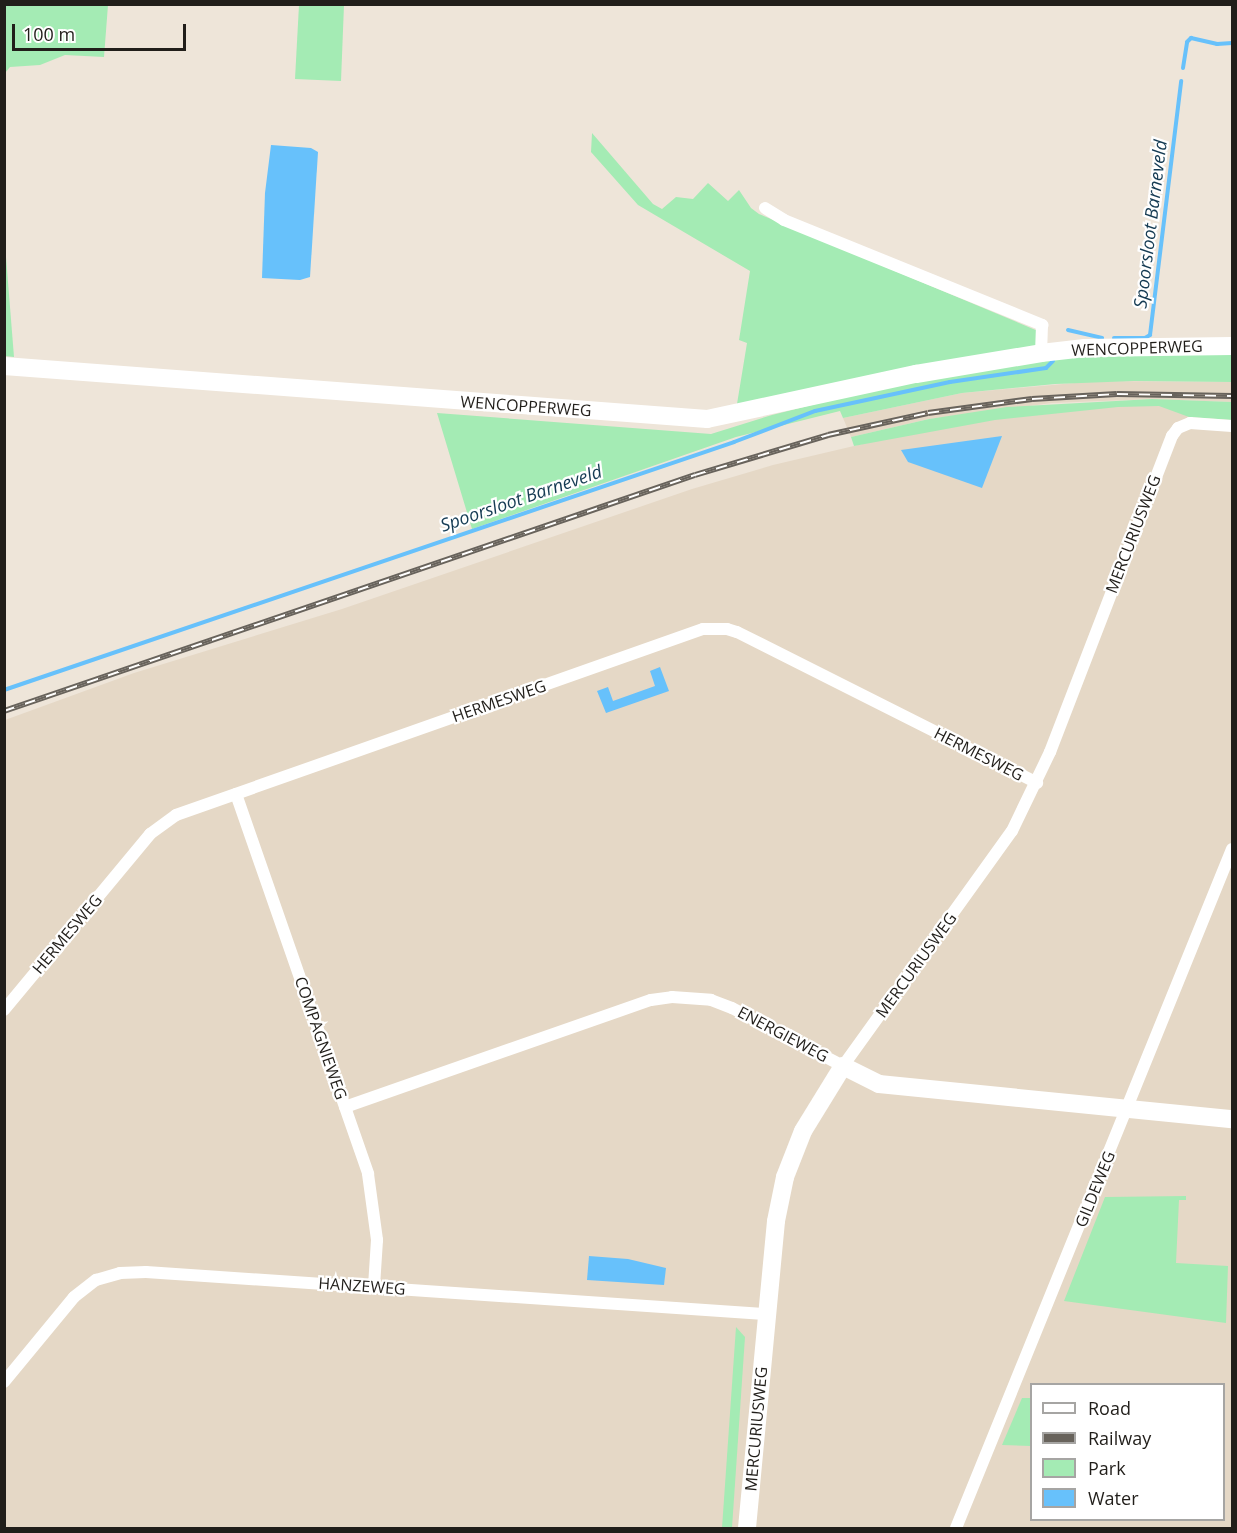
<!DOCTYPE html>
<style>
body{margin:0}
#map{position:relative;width:1237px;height:1533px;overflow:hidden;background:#eee5d9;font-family:"Open Sans",sans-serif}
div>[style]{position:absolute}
.built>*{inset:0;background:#e5d8c6}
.green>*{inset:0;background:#a4ebb4}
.water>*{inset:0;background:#67c1fb}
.stream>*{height:4px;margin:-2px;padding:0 2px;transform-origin:2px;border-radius:2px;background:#67c1fb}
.street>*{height:12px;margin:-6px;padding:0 6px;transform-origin:6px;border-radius:6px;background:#fff}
.secondary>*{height:18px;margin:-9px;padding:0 9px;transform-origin:9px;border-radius:9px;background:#fff}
.rail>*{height:6px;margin-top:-3px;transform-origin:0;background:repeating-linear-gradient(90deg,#fff 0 11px,#68635c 0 22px);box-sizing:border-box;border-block:2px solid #68635c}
span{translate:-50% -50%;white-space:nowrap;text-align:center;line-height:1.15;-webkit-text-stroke:4.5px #fff;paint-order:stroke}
.street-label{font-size:16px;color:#211e1a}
.water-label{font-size:18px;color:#153b53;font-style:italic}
.frame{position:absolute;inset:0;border:6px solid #211e1a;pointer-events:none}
.legend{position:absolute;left:1030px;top:1383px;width:195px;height:138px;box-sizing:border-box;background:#fff;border:2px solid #a6a5a3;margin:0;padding:8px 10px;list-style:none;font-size:18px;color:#211e1a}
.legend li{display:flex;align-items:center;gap:12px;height:30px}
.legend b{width:30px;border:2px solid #a6a5a3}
.scale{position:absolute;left:12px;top:24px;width:174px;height:27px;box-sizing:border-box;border:3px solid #211e1a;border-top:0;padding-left:8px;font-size:18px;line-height:21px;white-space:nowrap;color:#211e1a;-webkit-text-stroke:4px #fff;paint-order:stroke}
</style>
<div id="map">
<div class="built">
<div style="clip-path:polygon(1097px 381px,1232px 382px,1232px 402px,1152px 399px,1052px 403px,929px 419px,851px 437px,843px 418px,962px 393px)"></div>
<div style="clip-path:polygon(evenodd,1154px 403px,1232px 410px,1232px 1528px,5px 1528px,5px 720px,134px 673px,342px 609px,692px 489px,773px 465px,922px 430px,1035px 412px,1154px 403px,1032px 1384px,1224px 1384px,1224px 1520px,1032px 1520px,1032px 1384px)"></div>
</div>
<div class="green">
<div style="clip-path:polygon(5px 4px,108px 5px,104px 57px,65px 55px,40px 65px,10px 67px,5px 73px)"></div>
<div style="clip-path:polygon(299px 5px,344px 5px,341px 81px,295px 79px)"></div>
<div style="clip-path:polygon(592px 133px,653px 204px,662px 209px,676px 197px,693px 199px,708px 183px,728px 201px,739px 190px,751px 208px,759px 214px,1038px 331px,1036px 348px,736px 410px,747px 343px,739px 340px,750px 271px,638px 205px,591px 152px)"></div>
<div style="clip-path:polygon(4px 257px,6px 257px,14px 357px,5px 356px)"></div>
<div style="clip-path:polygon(1232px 352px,1232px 382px,1134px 381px,1055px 384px,962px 393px,843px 418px,840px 411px,736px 437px,472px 529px,437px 413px,711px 434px,772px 415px,888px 386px,1047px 358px)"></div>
<div style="clip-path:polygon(1152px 399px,1232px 402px,1232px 420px,1189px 417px,1159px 406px,1118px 407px,995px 420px,854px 446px,851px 437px,929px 419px,1007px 407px)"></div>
<div style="clip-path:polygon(1186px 1196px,1186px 1200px,1179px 1200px,1176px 1263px,1228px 1266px,1226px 1323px,1064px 1301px,1105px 1197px)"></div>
<div style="clip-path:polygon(736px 1327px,745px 1337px,732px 1528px,722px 1528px)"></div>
<div style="clip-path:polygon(1022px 1398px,1031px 1398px,1031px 1446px,1002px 1445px)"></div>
</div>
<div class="water">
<div style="clip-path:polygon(271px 145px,311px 148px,318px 152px,310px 277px,300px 280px,262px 278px,265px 193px)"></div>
<div style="clip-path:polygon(1002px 436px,982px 488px,908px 462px,901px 450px)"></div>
<div style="clip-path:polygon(660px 667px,669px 691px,606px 713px,597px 691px,608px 687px,613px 701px,655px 686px,650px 671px)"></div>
<div style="clip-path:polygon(589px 1256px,628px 1259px,666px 1268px,664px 1285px,587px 1280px)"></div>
</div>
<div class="stream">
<div style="left:1183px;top:68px;width:26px;rotate:-81deg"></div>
<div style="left:1187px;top:42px;width:6px;rotate:-45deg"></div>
<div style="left:1191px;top:38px;width:27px;rotate:13deg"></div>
<div style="left:1217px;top:44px;width:15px;rotate:-4deg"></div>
<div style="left:1068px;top:330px;width:35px;rotate:13deg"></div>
<div style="left:1114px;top:338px;width:31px"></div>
<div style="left:1145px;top:338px;width:6px;rotate:-31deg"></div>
<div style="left:1150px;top:335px;width:256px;rotate:-83deg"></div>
<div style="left:4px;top:690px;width:771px;rotate:-18.76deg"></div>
<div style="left:734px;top:442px;width:87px;rotate:-20.9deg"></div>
<div style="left:815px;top:411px;width:138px;rotate:-12.1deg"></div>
<div style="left:950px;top:382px;width:97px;rotate:-8.3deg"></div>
<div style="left:1046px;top:368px;width:10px;rotate:-45deg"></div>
</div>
<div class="street">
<div style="left:765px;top:208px;width:22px;rotate:32deg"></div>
<div style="left:784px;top:220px;width:279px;rotate:22.1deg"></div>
<div style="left:1042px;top:325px;width:28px;rotate:92deg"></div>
<div style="left:236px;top:794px;width:402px;rotate:70.8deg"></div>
<div style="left:368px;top:1174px;width:67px;rotate:82.2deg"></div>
<div style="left:377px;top:1240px;width:47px;rotate:93.7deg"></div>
<div style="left:4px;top:1010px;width:229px;rotate:-50.3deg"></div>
<div style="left:150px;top:834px;width:32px;rotate:-36deg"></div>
<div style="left:176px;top:815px;width:559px;rotate:-19.44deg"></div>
<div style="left:703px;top:629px;width:24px"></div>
<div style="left:727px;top:629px;width:10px;rotate:17deg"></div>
<div style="left:737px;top:632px;width:336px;rotate:26.7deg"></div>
<div style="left:345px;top:1107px;width:324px;rotate:-19.3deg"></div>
<div style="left:651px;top:1000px;width:21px;rotate:-8deg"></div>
<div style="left:672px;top:997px;width:39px;rotate:4deg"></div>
<div style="left:711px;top:1000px;width:22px;rotate:21deg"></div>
<div style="left:732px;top:1008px;width:125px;rotate:27.6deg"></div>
<div style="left:843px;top:1066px;width:289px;rotate:-54.3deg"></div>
<div style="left:1012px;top:831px;width:88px;rotate:-64.3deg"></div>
<div style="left:1050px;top:752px;width:339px;rotate:-68.9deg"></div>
<div style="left:1172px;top:436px;width:10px;rotate:-53deg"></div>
<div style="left:1178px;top:428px;width:13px;rotate:-23deg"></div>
<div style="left:1190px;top:423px;width:42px;rotate:4.1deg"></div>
<div style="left:4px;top:1382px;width:110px;rotate:-50.5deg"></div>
<div style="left:74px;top:1297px;width:28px;rotate:-38deg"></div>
<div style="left:96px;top:1280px;width:25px;rotate:-16deg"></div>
<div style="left:120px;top:1273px;width:26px;rotate:-2deg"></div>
<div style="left:146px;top:1272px;width:621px;rotate:3.88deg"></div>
<div style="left:956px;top:1528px;width:733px;rotate:-67.88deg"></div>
</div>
<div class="secondary">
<div style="left:4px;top:366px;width:705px;rotate:4.31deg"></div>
<div style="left:707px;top:419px;width:214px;rotate:-12.2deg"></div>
<div style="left:916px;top:374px;width:127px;rotate:-9.5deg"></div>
<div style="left:1041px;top:353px;width:44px;rotate:-6.5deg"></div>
<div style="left:1085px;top:348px;width:147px;rotate:-0.8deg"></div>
<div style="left:747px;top:1528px;width:308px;rotate:-84.6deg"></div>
<div style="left:776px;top:1221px;width:45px;rotate:-78.4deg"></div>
<div style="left:785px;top:1177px;width:49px;rotate:-68.6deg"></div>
<div style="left:803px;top:1131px;width:76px;rotate:-58.4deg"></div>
<div style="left:843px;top:1066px;width:40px;rotate:26.6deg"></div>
<div style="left:879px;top:1084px;width:355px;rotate:5.7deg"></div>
</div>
<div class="rail">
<div style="left:4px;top:711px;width:730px;rotate:-18.86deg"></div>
<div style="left:695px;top:475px;width:139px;rotate:-16.7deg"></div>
<div style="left:828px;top:435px;width:102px;rotate:-12.4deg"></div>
<div style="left:928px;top:413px;width:105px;rotate:-7.7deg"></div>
<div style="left:1032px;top:399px;width:85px;rotate:-3.4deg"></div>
<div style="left:1117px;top:394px;width:115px;rotate:1deg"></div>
</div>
<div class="street-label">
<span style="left:1137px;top:348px;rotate:-2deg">WENCOPPERWEG</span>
<span style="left:526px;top:406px;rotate:4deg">WENCOPPERWEG</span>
<span style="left:1133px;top:534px;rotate:-69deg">MERCURIUSWEG</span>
<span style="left:499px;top:701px;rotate:-19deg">HERMESWEG</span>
<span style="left:979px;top:754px;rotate:27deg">HERMESWEG</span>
<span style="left:67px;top:934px;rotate:-50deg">HERMESWEG</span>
<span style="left:916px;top:965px;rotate:-54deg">MERCURIUSWEG</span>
<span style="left:783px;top:1034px;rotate:28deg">ENERGIEWEG</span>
<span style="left:321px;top:1038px;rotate:71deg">COMPAGNIEWEG</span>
<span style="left:1095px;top:1189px;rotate:-68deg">GILDEWEG</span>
<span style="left:362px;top:1286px;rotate:4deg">HANZEWEG</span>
<span style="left:756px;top:1429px;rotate:-85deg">MERCURIUSWEG</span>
</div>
<div class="water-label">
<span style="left:1150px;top:224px;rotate:-83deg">Spoorsloot Barneveld</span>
<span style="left:521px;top:498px;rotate:-19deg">Spoorsloot Barneveld</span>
</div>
<div class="frame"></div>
<ul class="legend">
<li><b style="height:8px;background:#fff"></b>Road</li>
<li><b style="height:8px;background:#68635c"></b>Railway</li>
<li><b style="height:16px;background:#a4ebb4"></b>Park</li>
<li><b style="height:16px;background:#67c1fb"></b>Water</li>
</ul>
<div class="scale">100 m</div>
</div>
